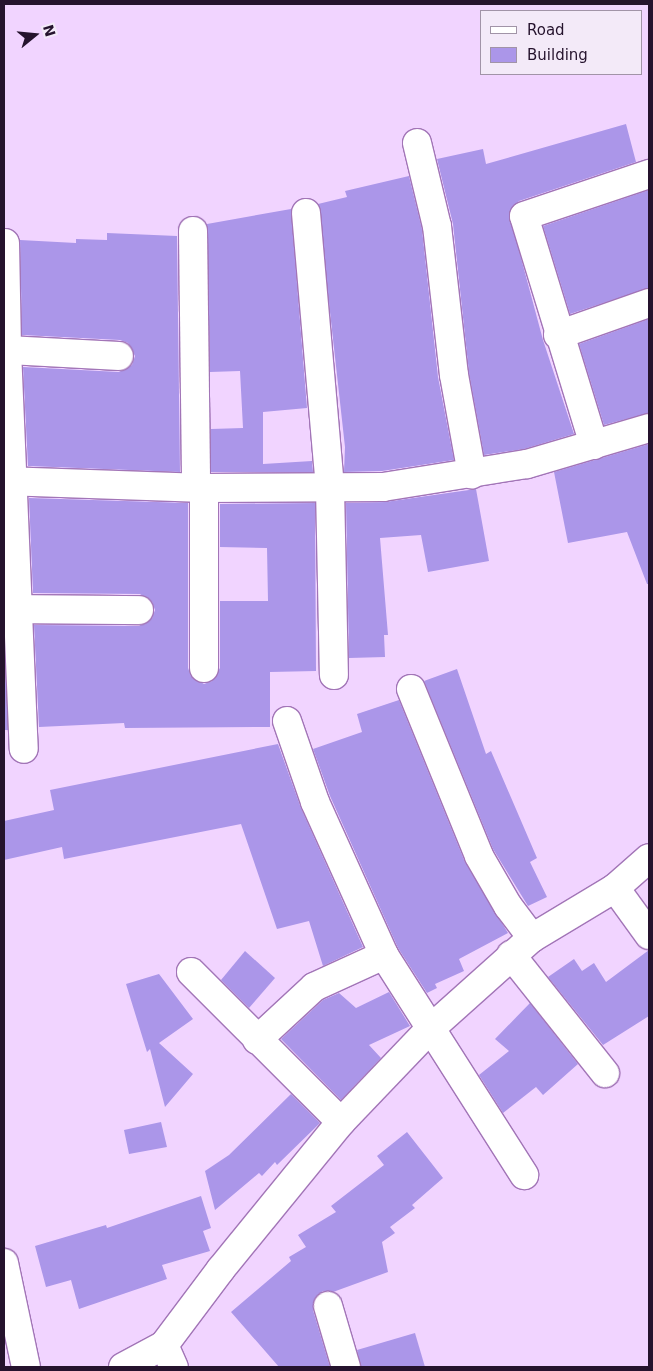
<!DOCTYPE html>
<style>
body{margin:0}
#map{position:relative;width:653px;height:1371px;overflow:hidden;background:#f1d4ff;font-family:"DejaVu Sans",sans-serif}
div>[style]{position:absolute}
.building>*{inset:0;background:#ab96e9}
.roads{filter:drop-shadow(1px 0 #a275b7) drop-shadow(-1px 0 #a275b7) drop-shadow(0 1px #a275b7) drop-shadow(0 -1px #a275b7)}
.street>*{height:28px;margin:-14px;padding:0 14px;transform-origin:14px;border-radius:14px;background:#fff}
.secondary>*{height:28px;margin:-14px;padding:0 14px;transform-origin:14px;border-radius:14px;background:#fff}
span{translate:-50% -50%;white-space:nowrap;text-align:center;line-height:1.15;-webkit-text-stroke:5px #f3eaf8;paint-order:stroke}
.frame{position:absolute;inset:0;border:5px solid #25132d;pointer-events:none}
.legend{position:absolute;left:480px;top:10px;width:162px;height:65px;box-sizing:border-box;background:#f3eaf8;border:1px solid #a194a7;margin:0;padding:6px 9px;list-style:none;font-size:15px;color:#25132d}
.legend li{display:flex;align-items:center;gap:10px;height:25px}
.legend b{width:25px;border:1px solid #a194a7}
.north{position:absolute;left:10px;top:10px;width:50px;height:50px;-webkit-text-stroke:4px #f3eaf8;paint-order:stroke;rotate:73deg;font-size:14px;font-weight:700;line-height:20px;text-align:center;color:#25132d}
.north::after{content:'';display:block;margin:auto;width:18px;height:22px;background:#25132d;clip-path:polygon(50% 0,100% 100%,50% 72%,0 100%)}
</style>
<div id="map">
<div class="building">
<div style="clip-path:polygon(626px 124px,636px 162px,519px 201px,509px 213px,543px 340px,574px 434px,524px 449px,484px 455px,469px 373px,453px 224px,437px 159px,483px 149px,486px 164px)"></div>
<div style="clip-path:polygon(409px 176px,422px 229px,438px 377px,454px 460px,382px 471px,344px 472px,345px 447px,318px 204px,347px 197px,345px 191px)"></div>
<div style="clip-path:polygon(649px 190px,649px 288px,570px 314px,543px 226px)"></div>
<div style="clip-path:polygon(291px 209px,307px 408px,263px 412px,263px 464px,312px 461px,313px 472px,211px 472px,211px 429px,243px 428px,240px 371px,210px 372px,207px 224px)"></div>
<div style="clip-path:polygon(107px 233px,177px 236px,180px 472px,28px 466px,23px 367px,119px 372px,132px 365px,135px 356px,128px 343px,120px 340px,22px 335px,20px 240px,76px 243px,76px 239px,107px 240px)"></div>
<div style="clip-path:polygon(649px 319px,649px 413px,604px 425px,579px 344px)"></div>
<div style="clip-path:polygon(649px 444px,649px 584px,647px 584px,627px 532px,568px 543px,554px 472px)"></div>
<div style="clip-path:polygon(476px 489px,489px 561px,428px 572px,421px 535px,380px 538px,388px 635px,384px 635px,385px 657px,349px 658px,346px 503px,385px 502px)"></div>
<div style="clip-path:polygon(29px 498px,188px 503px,188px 668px,191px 676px,204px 684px,212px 681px,220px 668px,220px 601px,268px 601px,267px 548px,220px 547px,220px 504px,315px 503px,316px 671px,270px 672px,270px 727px,125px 728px,124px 723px,39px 727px,34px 625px,139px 626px,152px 618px,155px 610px,152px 602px,140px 594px,33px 593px)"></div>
<div style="clip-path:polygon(4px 641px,8px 730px,4px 730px)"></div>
<div style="clip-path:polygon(457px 669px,486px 754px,491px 751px,537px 858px,530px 862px,547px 897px,528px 906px,493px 849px,424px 681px)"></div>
<div style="clip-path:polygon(399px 700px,465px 862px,508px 933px,459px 959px,464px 971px,435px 984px,437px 988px,427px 993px,398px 948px,330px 796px,313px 749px,362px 732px,357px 714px)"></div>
<div style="clip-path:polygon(278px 744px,301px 808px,363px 947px,323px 966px,309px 921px,277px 929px,241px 824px,64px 859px,62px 847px,4px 860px,4px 821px,54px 810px,50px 790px)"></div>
<div style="clip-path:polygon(649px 950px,649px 1016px,603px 1045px,548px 977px,574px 959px,582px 971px,594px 963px,606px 982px)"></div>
<div style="clip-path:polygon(245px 951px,275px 978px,249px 1008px,221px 980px)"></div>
<div style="clip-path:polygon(159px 974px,193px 1019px,159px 1043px,193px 1074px,165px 1107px,150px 1049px,147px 1052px,126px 984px)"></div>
<div style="clip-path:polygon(389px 992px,410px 1026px,369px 1045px,381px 1058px,341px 1100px,281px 1039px,323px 1000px,339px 993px,356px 1008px)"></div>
<div style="clip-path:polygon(530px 1003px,578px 1064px,543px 1095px,536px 1087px,503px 1113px,479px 1075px,509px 1051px,495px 1039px)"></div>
<div style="clip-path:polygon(291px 1094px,320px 1123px,277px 1165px,275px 1162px,262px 1176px,259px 1173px,215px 1210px,205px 1171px,229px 1155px)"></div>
<div style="clip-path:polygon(161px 1122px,167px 1147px,129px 1154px,124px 1130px)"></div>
<div style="clip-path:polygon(407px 1132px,443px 1178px,412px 1205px,415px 1208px,390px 1227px,395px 1233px,382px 1242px,388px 1272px,333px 1292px,323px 1291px,315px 1298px,313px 1310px,330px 1367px,279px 1367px,231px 1312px,291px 1261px,289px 1257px,306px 1247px,298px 1235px,336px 1212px,331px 1206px,384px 1165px,377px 1156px)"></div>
<div style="clip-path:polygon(201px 1196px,211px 1228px,203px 1231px,210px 1251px,162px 1265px,167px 1279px,79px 1309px,71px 1280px,46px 1287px,35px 1246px,106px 1225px,107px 1228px)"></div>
<div style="clip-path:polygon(415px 1333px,425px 1367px,361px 1367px,357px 1350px)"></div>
</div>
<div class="roads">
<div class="street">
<div style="left:417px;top:143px;width:85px;rotate:76.5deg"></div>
<div style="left:437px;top:226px;width:150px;rotate:83.5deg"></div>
<div style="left:454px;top:375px;width:101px;rotate:79.7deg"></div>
<div style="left:306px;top:213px;width:276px;rotate:85deg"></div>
<div style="left:330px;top:488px;width:187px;rotate:88.8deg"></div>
<div style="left:193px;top:231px;width:257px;rotate:89.3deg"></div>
<div style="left:5px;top:243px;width:107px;rotate:88.9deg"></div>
<div style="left:7px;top:350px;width:399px;rotate:87.6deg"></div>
<div style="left:558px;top:335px;width:96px;rotate:-19.4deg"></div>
<div style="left:7px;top:350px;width:112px;rotate:3.1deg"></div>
<div style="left:594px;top:445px;width:239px;rotate:-107deg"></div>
<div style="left:524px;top:216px;width:132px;rotate:-18.6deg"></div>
<div style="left:4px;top:481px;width:200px;rotate:2deg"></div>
<div style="left:204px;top:488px;width:179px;rotate:-0.3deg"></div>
<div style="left:383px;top:487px;width:146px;rotate:-9.1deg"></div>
<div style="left:527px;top:464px;width:127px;rotate:-16.4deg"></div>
<div style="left:19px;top:609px;width:120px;rotate:0.5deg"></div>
<div style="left:204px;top:668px;width:180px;rotate:-90deg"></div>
<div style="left:411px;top:689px;width:180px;rotate:67.8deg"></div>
<div style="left:479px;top:856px;width:58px;rotate:59.9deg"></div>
<div style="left:508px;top:906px;width:40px;rotate:53deg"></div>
<div style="left:287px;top:721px;width:86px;rotate:70.9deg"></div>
<div style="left:315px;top:802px;width:168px;rotate:65.7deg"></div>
<div style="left:615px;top:888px;width:58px;rotate:54.1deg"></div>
<div style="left:511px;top:955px;width:151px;rotate:51.5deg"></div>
<div style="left:191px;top:972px;width:212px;rotate:45deg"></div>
<div style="left:257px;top:1040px;width:78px;rotate:-42.9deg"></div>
<div style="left:314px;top:987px;width:77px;rotate:-24.6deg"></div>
<div style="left:384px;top:955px;width:261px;rotate:57.5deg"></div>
<div style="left:328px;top:1306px;width:64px;rotate:73.6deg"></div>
<div style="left:164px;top:1345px;width:24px;rotate:66deg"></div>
</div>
<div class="secondary">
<div style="left:4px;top:1263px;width:106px;rotate:78.1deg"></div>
<div style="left:123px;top:1367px;width:47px;rotate:-28.2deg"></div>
<div style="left:164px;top:1345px;width:95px;rotate:-53.1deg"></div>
<div style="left:221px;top:1269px;width:190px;rotate:-50.8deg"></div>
<div style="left:341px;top:1122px;width:127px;rotate:-46.3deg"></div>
<div style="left:429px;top:1030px;width:138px;rotate:-41.8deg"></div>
<div style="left:532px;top:938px;width:97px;rotate:-31.1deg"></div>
<div style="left:615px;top:888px;width:45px;rotate:-41.4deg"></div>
</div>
</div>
<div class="frame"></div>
<ul class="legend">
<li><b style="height:6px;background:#fff"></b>Road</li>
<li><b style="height:14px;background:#ab96e9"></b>Building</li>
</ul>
<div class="north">N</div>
</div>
